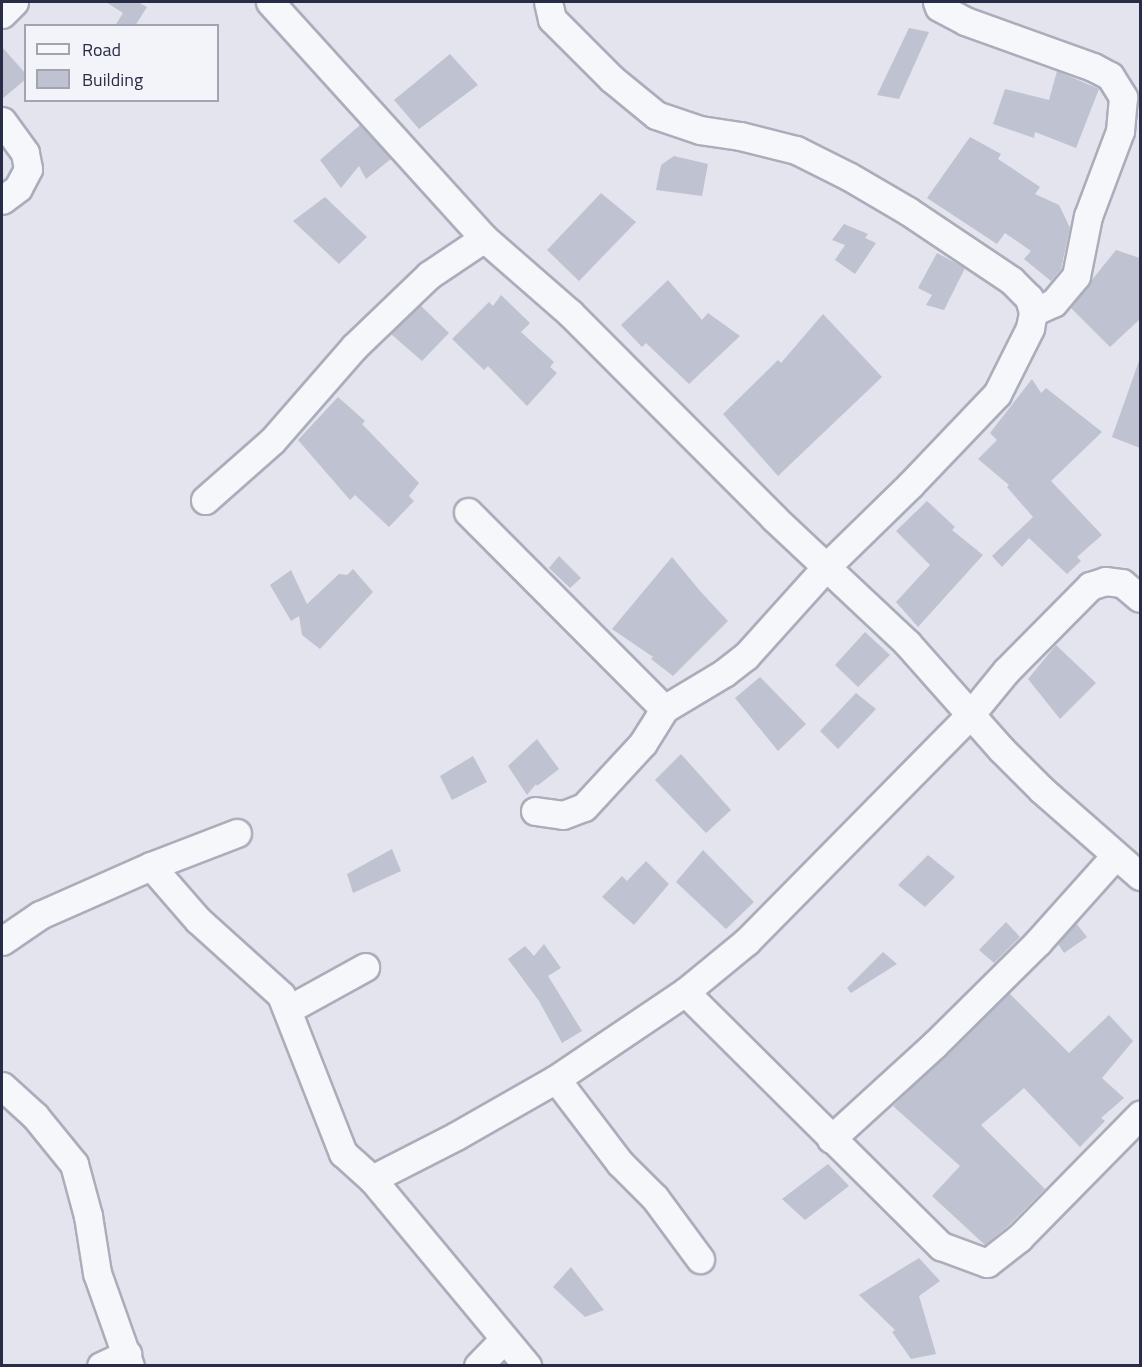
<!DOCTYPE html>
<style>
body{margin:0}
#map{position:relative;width:1142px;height:1367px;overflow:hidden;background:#e3e4ed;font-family:"Titillium Web",sans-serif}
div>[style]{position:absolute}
.building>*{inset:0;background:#bfc2d0}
.roads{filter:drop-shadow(2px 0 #abadbb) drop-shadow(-2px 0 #abadbb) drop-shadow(0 2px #abadbb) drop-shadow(0 -2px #abadbb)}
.minor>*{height:27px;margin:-13.5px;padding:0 13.5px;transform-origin:13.5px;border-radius:13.5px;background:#f6f7fa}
span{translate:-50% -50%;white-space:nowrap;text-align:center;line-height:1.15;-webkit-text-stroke:6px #f3f4f9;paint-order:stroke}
.frame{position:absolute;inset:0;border:3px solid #282c47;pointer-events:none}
.legend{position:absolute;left:24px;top:24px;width:195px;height:78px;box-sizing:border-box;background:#f3f4f9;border:2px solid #a2a4b2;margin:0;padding:8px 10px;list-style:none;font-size:18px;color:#282c47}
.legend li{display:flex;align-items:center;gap:12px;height:30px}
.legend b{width:30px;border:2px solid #a2a4b2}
</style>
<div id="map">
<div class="building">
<div style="clip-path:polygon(106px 2px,138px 2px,147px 7px,135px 26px,115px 26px,123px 13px)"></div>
<div style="clip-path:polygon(909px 28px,929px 32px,899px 99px,877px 95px)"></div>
<div style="clip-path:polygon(2px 47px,26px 74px,26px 79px,2px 99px)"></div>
<div style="clip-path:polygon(450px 54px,478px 85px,419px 129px,394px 100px)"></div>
<div style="clip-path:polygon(1057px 71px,1099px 89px,1076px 148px,1035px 132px,1034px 138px,993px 124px,1005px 89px,1049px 100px)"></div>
<div style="clip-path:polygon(360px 125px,391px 159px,366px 179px,359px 166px,341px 188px,320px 160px)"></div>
<div style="clip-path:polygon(970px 137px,1001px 154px,998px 159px,1040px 187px,1035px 194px,1059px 205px,1070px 228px,1061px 269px,1051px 281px,1024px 259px,1031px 251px,1005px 233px,997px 244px,927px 198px)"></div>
<div style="clip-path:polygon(674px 156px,708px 164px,702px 196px,656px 190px,661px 165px)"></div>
<div style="clip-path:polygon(601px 193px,636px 222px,579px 281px,547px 250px)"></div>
<div style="clip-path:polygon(325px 197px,367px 237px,339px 264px,293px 221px)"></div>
<div style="clip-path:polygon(844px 224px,868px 234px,865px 238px,876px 243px,855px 274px,835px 260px,845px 245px,832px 240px)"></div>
<div style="clip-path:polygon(1116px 250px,1140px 258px,1140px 319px,1110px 347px,1070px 307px)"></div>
<div style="clip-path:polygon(937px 253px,965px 268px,944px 310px,926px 305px,932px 295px,918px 288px)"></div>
<div style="clip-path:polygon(668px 280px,702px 320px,708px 313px,740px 336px,689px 384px,646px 343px,642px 347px,621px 325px)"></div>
<div style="clip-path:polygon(501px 295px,530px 323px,521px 332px,554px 362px,550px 367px,557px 373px,527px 406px,488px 366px,484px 370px,452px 339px,489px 302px,493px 306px)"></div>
<div style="clip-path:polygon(420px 305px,449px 333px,422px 361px,391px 334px)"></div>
<div style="clip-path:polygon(823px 314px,882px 377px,778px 476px,723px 414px,778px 360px,781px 363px)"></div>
<div style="clip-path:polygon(1139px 361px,1140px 362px,1140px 448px,1112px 437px)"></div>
<div style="clip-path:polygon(1032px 379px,1041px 393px,1046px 388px,1102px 432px,1051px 481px,1102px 535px,1077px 557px,1081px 561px,1067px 574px,1029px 538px,1002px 567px,992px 556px,1033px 517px,1007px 487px,1009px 485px,978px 459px,997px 440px,990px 433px)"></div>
<div style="clip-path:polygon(338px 397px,365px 421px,362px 424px,419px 483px,409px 496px,414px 501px,389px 527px,355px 495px,350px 500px,298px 440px)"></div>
<div style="clip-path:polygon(927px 501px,955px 527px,952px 530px,983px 555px,918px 627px,896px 602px,930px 565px,896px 531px)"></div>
<div style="clip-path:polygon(559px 556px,581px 578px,570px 588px,549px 568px)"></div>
<div style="clip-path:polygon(672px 557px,700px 591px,728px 621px,673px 676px,651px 659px,653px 657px,612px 629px)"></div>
<div style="clip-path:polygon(353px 569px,373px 592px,320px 649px,302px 635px,299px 616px,291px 621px,270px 585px,291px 570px,307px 604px,339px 574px,347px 575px)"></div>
<div style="clip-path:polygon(865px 632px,890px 655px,858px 687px,835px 665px)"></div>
<div style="clip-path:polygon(1056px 645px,1096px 683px,1060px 719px,1028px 679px)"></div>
<div style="clip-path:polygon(760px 677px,806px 724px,778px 751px,735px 698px)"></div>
<div style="clip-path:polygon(856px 693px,876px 709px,838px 749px,820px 731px)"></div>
<div style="clip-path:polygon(537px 739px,559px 769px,537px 786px,536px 784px,527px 795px,508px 766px)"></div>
<div style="clip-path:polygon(681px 754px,731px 810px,706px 833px,655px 780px)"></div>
<div style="clip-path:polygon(473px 756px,487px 782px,452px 800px,440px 776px)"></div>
<div style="clip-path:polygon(392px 849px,401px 871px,353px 893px,347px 874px)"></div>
<div style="clip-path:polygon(703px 850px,754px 902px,726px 929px,676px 882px)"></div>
<div style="clip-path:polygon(928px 855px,955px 877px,925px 907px,898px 885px)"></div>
<div style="clip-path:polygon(646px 861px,669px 884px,634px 925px,602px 897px,622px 876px,627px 881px)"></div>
<div style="clip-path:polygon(1006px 922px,1020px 937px,994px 963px,979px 950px)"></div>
<div style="clip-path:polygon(1076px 923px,1087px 937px,1064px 953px,1058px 944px)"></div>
<div style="clip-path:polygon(544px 944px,561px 968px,548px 976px,582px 1031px,562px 1043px,539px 1001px,508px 959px,525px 946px,534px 956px)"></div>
<div style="clip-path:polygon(883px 952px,897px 964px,851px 993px,847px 988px)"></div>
<div style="clip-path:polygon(1009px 993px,1069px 1053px,1109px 1015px,1133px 1041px,1102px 1078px,1124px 1098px,1101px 1118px,1105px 1121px,1080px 1147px,1024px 1088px,981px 1125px,1045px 1189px,1008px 1226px,985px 1245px,932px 1196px,960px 1166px,893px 1106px)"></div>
<div style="clip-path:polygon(828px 1164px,849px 1186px,805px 1220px,782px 1199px)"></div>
<div style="clip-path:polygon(919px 1258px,940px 1281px,919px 1296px,936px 1354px,911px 1359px,892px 1332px,895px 1330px,859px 1295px)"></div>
<div style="clip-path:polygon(571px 1267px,604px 1310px,585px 1317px,553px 1287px)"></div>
</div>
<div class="roads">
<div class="minor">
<div style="left:270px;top:2px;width:319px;rotate:47.8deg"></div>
<div style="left:484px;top:238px;width:114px;rotate:41.1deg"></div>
<div style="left:570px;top:313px;width:289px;rotate:45.1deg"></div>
<div style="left:774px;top:518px;width:183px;rotate:43.2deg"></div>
<div style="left:907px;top:643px;width:142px;rotate:48.4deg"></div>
<div style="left:1001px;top:749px;width:58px;rotate:45deg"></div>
<div style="left:1042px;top:790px;width:130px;rotate:41.3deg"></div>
<div style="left:937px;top:2px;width:5px;rotate:68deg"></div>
<div style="left:939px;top:7px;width:30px;rotate:28deg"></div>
<div style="left:965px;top:21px;width:136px;rotate:19.8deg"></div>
<div style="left:1093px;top:67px;width:19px;rotate:28deg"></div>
<div style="left:1110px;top:76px;width:25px;rotate:58deg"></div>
<div style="left:1123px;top:97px;width:34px;rotate:95deg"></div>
<div style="left:1120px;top:131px;width:91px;rotate:110.6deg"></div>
<div style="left:1088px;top:216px;width:61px;rotate:101.3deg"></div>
<div style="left:1076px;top:276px;width:35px;rotate:130deg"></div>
<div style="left:1053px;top:303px;width:22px;rotate:156deg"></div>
<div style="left:2px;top:14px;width:17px;rotate:-45deg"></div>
<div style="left:2px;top:121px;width:39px;rotate:54deg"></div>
<div style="left:25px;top:153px;width:16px;rotate:79deg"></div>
<div style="left:28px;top:169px;width:21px;rotate:118deg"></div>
<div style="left:18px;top:188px;width:20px;rotate:143deg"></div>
<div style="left:205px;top:500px;width:89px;rotate:-41.4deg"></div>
<div style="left:272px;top:441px;width:125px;rotate:-48.9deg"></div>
<div style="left:354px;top:347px;width:104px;rotate:-43.8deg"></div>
<div style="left:429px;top:275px;width:66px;rotate:-33.9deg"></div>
<div style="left:468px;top:512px;width:278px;rotate:45.1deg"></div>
<div style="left:535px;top:811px;width:28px;rotate:8deg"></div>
<div style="left:563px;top:815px;width:22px;rotate:-21deg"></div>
<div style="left:584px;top:807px;width:87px;rotate:-47.3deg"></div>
<div style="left:643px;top:743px;width:40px;rotate:-58deg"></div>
<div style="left:664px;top:709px;width:70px;rotate:-31deg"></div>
<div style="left:724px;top:673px;width:28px;rotate:-38deg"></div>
<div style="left:746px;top:656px;width:120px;rotate:-48deg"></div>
<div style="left:826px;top:567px;width:117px;rotate:-44.3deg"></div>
<div style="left:910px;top:485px;width:126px;rotate:-46.3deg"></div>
<div style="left:997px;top:394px;width:74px;rotate:-63.4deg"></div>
<div style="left:1030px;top:328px;width:16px;rotate:-79deg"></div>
<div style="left:1033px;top:312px;width:15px;rotate:-106deg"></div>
<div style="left:1029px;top:298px;width:25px;rotate:-135deg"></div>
<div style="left:1011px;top:280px;width:124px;rotate:-146.2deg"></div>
<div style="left:908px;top:211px;width:69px;rotate:-149.7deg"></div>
<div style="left:848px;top:176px;width:58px;rotate:-153.4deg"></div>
<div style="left:796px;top:150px;width:58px;rotate:-166deg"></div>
<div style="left:740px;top:136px;width:40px;rotate:-171.5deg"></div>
<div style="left:700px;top:130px;width:46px;rotate:-161.2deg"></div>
<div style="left:656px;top:115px;width:57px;rotate:-140.7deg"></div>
<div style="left:612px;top:79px;width:85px;rotate:-135deg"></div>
<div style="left:552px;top:19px;width:17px;rotate:-103deg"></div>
<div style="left:151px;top:866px;width:72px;rotate:49deg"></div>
<div style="left:198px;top:920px;width:112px;rotate:42.1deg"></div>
<div style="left:281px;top:995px;width:170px;rotate:68.6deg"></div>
<div style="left:343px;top:1153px;width:39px;rotate:42deg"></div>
<div style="left:372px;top:1179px;width:243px;rotate:50.3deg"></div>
<div style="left:2px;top:941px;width:46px;rotate:-34.4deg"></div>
<div style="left:40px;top:915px;width:121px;rotate:-23.8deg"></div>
<div style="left:151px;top:866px;width:92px;rotate:-21deg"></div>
<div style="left:685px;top:992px;width:361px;rotate:44.8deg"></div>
<div style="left:941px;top:1246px;width:49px;rotate:20.3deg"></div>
<div style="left:987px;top:1263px;width:41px;rotate:-38deg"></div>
<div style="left:1019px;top:1238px;width:173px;rotate:-45.5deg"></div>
<div style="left:289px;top:1009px;width:87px;rotate:-28.9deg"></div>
<div style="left:556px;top:1079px;width:106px;rotate:52.7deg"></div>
<div style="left:620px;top:1163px;width:49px;rotate:45deg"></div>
<div style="left:655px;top:1198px;width:76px;rotate:53.6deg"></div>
<div style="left:2px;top:1086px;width:45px;rotate:42.3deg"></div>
<div style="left:35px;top:1116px;width:62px;rotate:50.9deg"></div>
<div style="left:74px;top:1164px;width:54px;rotate:74.9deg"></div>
<div style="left:88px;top:1216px;width:58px;rotate:81deg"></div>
<div style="left:97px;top:1273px;width:99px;rotate:70.5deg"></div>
<div style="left:831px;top:1139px;width:141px;rotate:-42.4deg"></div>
<div style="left:935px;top:1044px;width:145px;rotate:-44.7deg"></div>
<div style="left:1038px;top:942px;width:115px;rotate:-48.2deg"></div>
<div style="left:372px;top:1179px;width:94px;rotate:-27.1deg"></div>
<div style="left:456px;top:1136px;width:115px;rotate:-29.7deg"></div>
<div style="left:556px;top:1079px;width:156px;rotate:-34deg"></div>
<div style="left:685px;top:992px;width:80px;rotate:-39.4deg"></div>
<div style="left:747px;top:941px;width:317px;rotate:-45.4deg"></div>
<div style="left:970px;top:715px;width:57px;rotate:-50.7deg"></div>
<div style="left:1006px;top:671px;width:120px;rotate:-45.3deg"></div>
<div style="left:1090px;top:586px;width:16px;rotate:-18deg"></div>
<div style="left:1105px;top:581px;width:17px;rotate:7deg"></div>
<div style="left:1122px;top:583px;width:23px;rotate:40deg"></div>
<div style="left:101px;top:1366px;width:29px;rotate:-25deg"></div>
<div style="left:478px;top:1366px;width:37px;rotate:-46deg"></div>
</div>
</div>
<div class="frame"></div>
<ul class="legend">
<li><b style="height:8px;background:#f6f7fa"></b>Road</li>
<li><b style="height:16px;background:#bfc2d0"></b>Building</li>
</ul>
</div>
